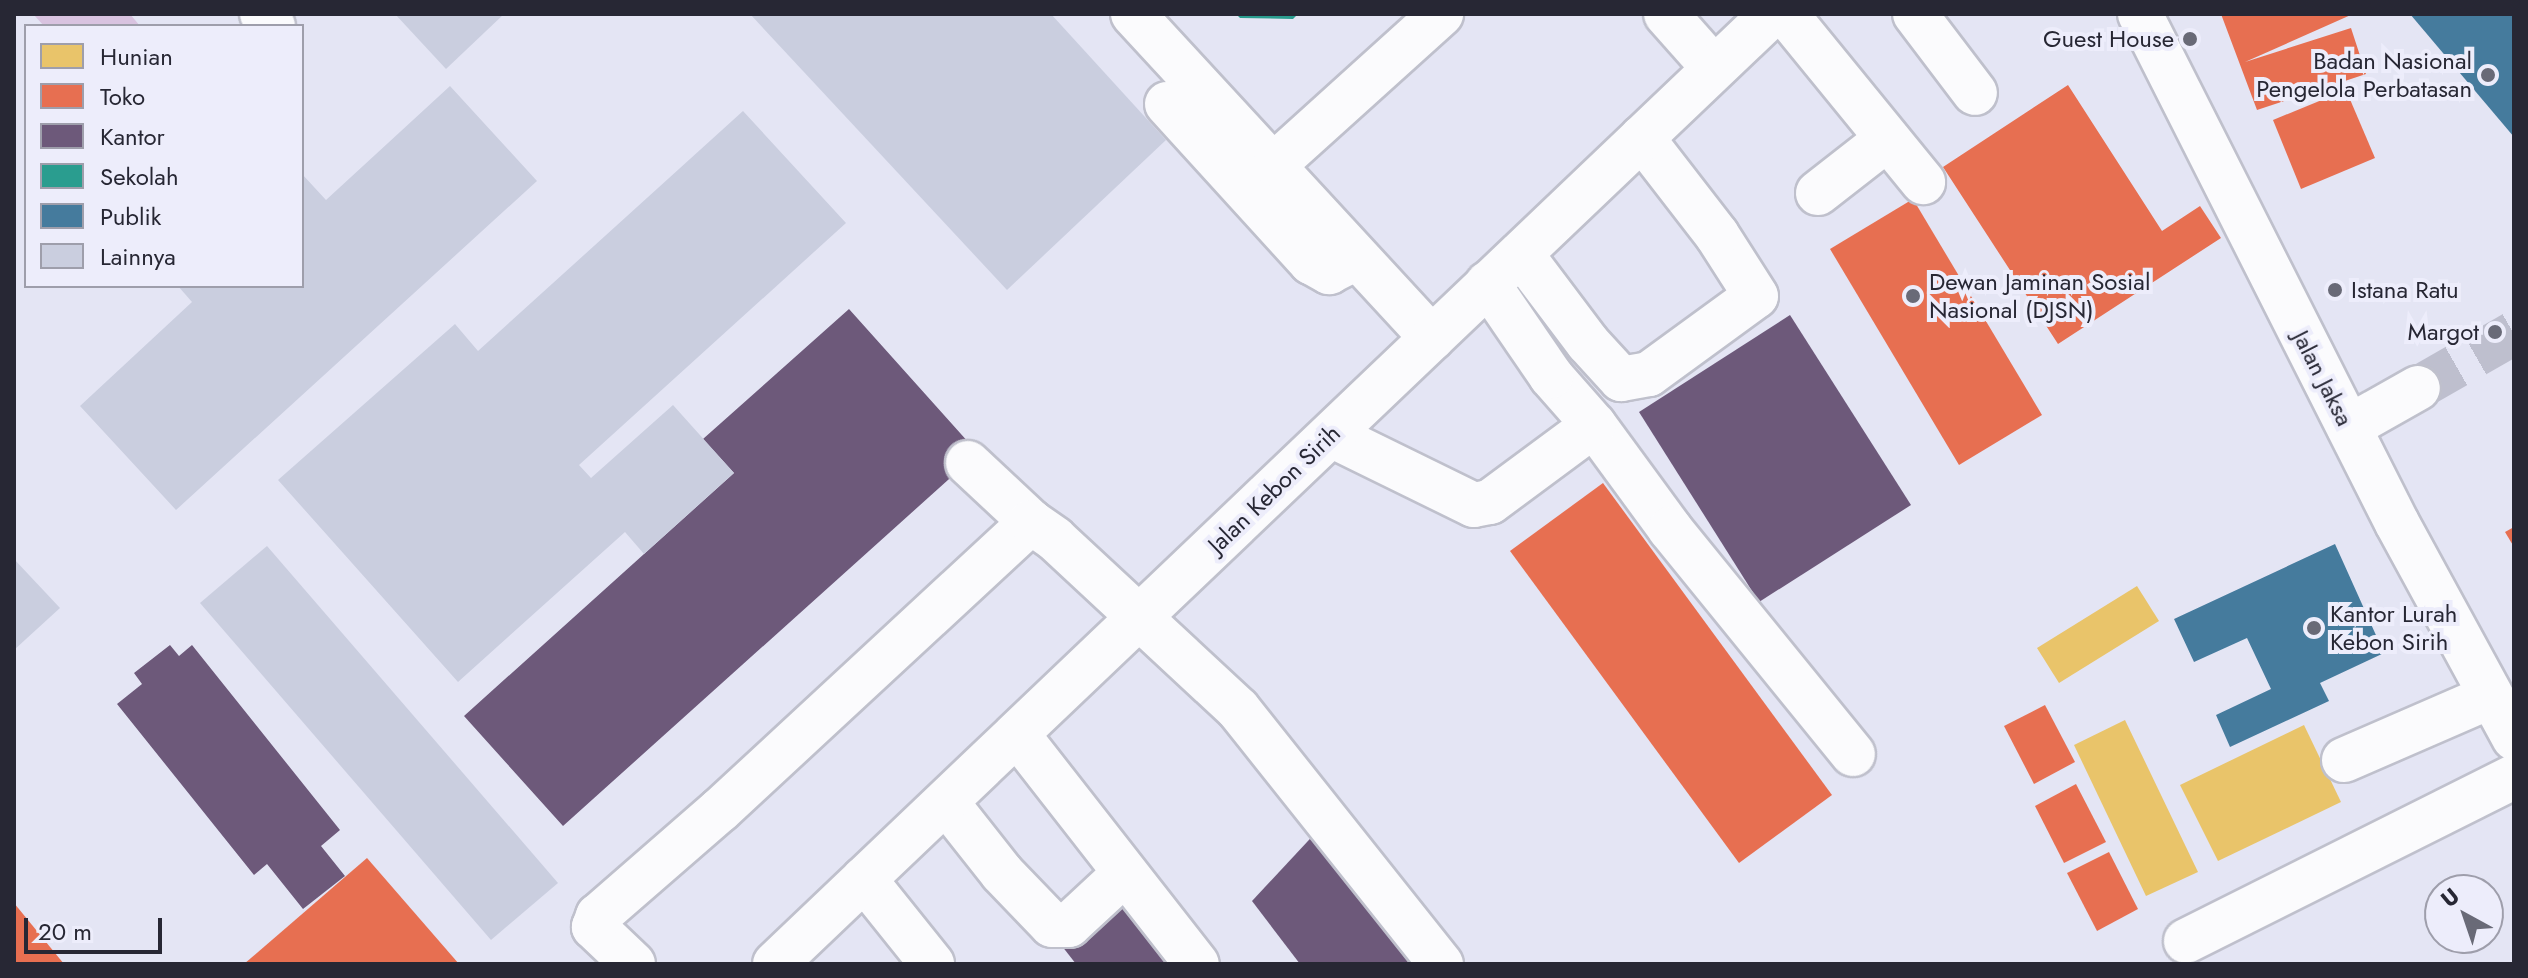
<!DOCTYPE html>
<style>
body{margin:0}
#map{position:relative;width:2528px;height:978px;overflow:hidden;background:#e4e5f4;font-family:Jost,sans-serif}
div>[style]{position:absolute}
.green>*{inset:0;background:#d9c3e0}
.homes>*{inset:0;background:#e9c46a}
.shops>*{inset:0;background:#e76f51}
.offices>*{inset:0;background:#6d597a}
.schools>*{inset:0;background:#2a9d8f}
.public>*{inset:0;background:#457b9d}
.building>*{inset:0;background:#cacedf}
.minor-tunnel>*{height:44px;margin-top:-22px;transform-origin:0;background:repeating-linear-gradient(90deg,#bebfce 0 44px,transparent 0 66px)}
.roads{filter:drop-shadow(2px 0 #bfc0cc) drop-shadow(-2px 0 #bfc0cc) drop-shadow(0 2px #bfc0cc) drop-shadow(0 -2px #bfc0cc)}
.minor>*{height:44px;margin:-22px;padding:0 22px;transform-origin:22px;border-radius:22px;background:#fbfbfd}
.major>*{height:44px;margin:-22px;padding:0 22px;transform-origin:22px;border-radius:22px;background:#fbfbfd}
.dots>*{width:22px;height:22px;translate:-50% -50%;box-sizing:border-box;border:4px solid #ededfb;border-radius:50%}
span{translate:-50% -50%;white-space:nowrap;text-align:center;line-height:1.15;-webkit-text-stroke:8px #ededfb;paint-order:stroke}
.poi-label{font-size:24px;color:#272734}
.right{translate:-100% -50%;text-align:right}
.left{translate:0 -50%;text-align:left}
.street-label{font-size:24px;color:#272734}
.frame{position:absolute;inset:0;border:16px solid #272734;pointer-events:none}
.legend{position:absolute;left:24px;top:24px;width:280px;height:264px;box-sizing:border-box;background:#ededfb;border:2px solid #9e9eab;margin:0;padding:10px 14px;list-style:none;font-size:24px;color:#272734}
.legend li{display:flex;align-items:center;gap:16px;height:40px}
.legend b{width:40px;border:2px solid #9e9eab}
.north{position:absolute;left:2424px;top:874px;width:80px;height:80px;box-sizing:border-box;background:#ededfb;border:2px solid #9e9eab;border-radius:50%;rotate:320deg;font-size:22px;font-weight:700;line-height:32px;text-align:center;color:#272734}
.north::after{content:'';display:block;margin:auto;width:28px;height:36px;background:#696a77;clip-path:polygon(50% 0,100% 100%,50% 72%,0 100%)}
.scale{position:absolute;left:24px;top:918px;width:138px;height:36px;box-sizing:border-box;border:4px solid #272734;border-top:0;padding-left:10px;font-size:24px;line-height:28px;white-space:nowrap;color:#272734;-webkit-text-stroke:6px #ededfb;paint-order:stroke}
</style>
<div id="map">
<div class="green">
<div style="clip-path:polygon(130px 14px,140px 26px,44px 26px,34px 15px)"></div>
</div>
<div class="homes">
<div style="clip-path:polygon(2137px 586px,2159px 621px,2059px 683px,2037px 648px)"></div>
<div style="clip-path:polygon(2125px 720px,2198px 872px,2146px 896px,2074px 745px)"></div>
<div style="clip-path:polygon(2304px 725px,2341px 802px,2218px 861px,2180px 785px)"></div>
</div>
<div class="shops">
<div style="clip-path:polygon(2221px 14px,2353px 14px,2245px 62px,2351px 28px,2366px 74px,2257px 110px)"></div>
<div style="clip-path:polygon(2068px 85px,2162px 231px,2200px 206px,2221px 238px,2058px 344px,1943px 167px)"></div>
<div style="clip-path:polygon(2346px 90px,2375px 158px,2301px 189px,2273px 120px)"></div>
<div style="clip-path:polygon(1913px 199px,2042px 415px,1959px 465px,1830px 249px)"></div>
<div style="clip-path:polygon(1603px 483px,1832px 795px,1739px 863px,1510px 551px)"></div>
<div style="clip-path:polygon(2514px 527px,2514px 547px,2505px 532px)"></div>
<div style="clip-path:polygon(2045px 705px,2075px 762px,2034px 784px,2004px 726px)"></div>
<div style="clip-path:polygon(2076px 784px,2106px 842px,2064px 863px,2035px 806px)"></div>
<div style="clip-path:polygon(2109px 852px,2138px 909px,2097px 931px,2067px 873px)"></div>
<div style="clip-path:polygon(367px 858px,459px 964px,244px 964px)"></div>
<div style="clip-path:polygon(14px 903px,64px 964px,14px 964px)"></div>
</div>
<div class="offices">
<div style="clip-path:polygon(849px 309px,978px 453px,563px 826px,464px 716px,734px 473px,703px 439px)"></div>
<div style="clip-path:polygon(1790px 315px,1911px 505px,1759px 602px,1639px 412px)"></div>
<div style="clip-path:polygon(170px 645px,179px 656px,192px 645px,340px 830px,321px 846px,345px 876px,303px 909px,267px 864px,254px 875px,117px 704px,142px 684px,134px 673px)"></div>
<div style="clip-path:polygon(1321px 827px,1428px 964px,1300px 964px,1252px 901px)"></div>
<div style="clip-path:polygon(1116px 897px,1167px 964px,1076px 964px,1058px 941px)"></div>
</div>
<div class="schools">
<div style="clip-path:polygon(1236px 14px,1298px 14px,1293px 19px,1240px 18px)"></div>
</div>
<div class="public">
<div style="clip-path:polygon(2410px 14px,2514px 14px,2514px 137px)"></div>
<div style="clip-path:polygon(2335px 544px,2384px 653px,2320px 683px,2329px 701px,2230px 747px,2216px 715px,2271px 689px,2247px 638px,2194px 662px,2174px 619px)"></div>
</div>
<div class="building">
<div style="clip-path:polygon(395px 14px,504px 14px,446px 69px)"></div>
<div style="clip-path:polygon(750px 14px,1051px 14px,1166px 140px,1007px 290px)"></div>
<div style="clip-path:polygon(450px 86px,537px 181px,176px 510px,80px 406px,192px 302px,178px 286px,302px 286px,302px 174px,326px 200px)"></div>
<div style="clip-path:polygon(743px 111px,846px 223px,579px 465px,591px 478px,673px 405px,734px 473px,644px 554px,625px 532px,458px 682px,278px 480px,455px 324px,478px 351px)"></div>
<div style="clip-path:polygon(267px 546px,558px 883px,491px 940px,200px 603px)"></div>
<div style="clip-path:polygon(14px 559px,60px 608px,14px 650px)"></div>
</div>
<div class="minor-tunnel">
<div style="left:2418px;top:388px;width:111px;rotate:-29.8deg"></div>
</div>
<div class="roads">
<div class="minor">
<div style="left:262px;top:14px;width:16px;rotate:47deg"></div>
<div style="left:1133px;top:14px;width:441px;rotate:47.3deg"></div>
<div style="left:1666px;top:14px;width:72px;rotate:48.4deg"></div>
<div style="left:1786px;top:14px;width:217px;rotate:50.8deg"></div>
<div style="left:1915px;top:14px;width:99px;rotate:52.8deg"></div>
<div style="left:2140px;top:14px;width:570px;rotate:63.21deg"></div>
<div style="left:2397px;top:523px;width:245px;rotate:61.4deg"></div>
<div style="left:1167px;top:104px;width:214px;rotate:47.7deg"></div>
<div style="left:1311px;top:262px;width:21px;rotate:29deg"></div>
<div style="left:1329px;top:272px;width:31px;rotate:-27deg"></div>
<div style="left:1275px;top:164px;width:224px;rotate:-42.1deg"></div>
<div style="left:1818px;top:193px;width:88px;rotate:-38deg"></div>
<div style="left:1521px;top:254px;width:111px;rotate:53deg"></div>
<div style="left:1588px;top:343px;width:49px;rotate:47.5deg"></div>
<div style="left:1621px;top:379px;width:28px;rotate:-10deg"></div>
<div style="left:1649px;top:374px;width:132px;rotate:-36.1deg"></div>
<div style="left:1756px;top:296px;width:72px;rotate:-122.6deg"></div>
<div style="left:1717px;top:235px;width:123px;rotate:-127.7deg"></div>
<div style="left:1594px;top:425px;width:129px;rotate:53.8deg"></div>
<div style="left:1670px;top:529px;width:290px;rotate:50.9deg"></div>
<div style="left:2349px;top:427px;width:79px;rotate:-29.5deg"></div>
<div style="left:1331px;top:435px;width:159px;rotate:26.1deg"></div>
<div style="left:1474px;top:505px;width:16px;rotate:-11deg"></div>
<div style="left:1490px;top:502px;width:129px;rotate:-36.5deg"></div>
<div style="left:1594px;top:425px;width:65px;rotate:-131.3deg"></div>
<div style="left:1551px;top:376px;width:112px;rotate:-124.4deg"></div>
<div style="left:968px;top:463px;width:86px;rotate:43.1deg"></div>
<div style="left:1017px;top:734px;width:292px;rotate:52deg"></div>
<div style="left:2344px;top:760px;width:160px;rotate:-23.5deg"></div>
<div style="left:946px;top:802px;width:90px;rotate:51.7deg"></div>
<div style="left:1002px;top:873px;width:72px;rotate:46.1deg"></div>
<div style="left:1052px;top:925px;width:17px"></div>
<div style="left:1069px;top:925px;width:76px;rotate:-42.9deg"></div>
<div style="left:864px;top:879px;width:109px;rotate:51.3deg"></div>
<div style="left:2186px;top:941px;width:367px;rotate:-26.6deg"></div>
<div style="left:633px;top:964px;width:54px;rotate:-136.5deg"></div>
<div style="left:594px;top:927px;width:12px;rotate:-70deg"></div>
<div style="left:598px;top:916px;width:162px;rotate:-41deg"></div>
<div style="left:720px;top:810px;width:424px;rotate:-42.8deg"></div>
<div style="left:1031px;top:522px;width:29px;rotate:35deg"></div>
<div style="left:1055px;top:539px;width:250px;rotate:42.9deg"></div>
<div style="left:1238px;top:709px;width:326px;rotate:51.5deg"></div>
</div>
<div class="major">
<div style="left:775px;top:964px;width:1377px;rotate:-43.62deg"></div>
</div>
</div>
<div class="dots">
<div style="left:2190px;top:39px;background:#696a77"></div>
<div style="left:2488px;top:75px;background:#696a77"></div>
<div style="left:2335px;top:290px;background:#696a77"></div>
<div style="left:1913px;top:296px;background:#696a77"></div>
<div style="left:2495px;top:332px;background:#696a77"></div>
<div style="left:2314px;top:628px;background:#696a77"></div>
</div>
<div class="poi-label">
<span class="right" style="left:2174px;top:39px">Guest House</span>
<span class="right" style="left:2472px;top:75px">Badan Nasional<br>Pengelola Perbatasan</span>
<span class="left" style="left:1929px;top:296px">Dewan Jaminan Sosial<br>Nasional (DJSN)</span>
<span class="left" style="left:2351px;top:290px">Istana Ratu</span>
<span class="right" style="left:2479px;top:332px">Margot</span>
<span class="left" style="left:2330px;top:628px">Kantor Lurah<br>Kebon Sirih</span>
</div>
<div class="street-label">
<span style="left:2323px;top:378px;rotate:63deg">Jalan Jaksa</span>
<span style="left:1274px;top:489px;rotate:-44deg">Jalan Kebon Sirih</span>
</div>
<div class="frame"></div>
<ul class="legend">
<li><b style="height:22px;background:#e9c46a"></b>Hunian</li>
<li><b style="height:22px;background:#e76f51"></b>Toko</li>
<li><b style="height:22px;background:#6d597a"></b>Kantor</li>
<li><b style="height:22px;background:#2a9d8f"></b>Sekolah</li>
<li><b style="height:22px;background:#457b9d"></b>Publik</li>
<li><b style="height:22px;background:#cacedf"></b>Lainnya</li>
</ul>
<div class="north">U</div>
<div class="scale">20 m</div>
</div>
